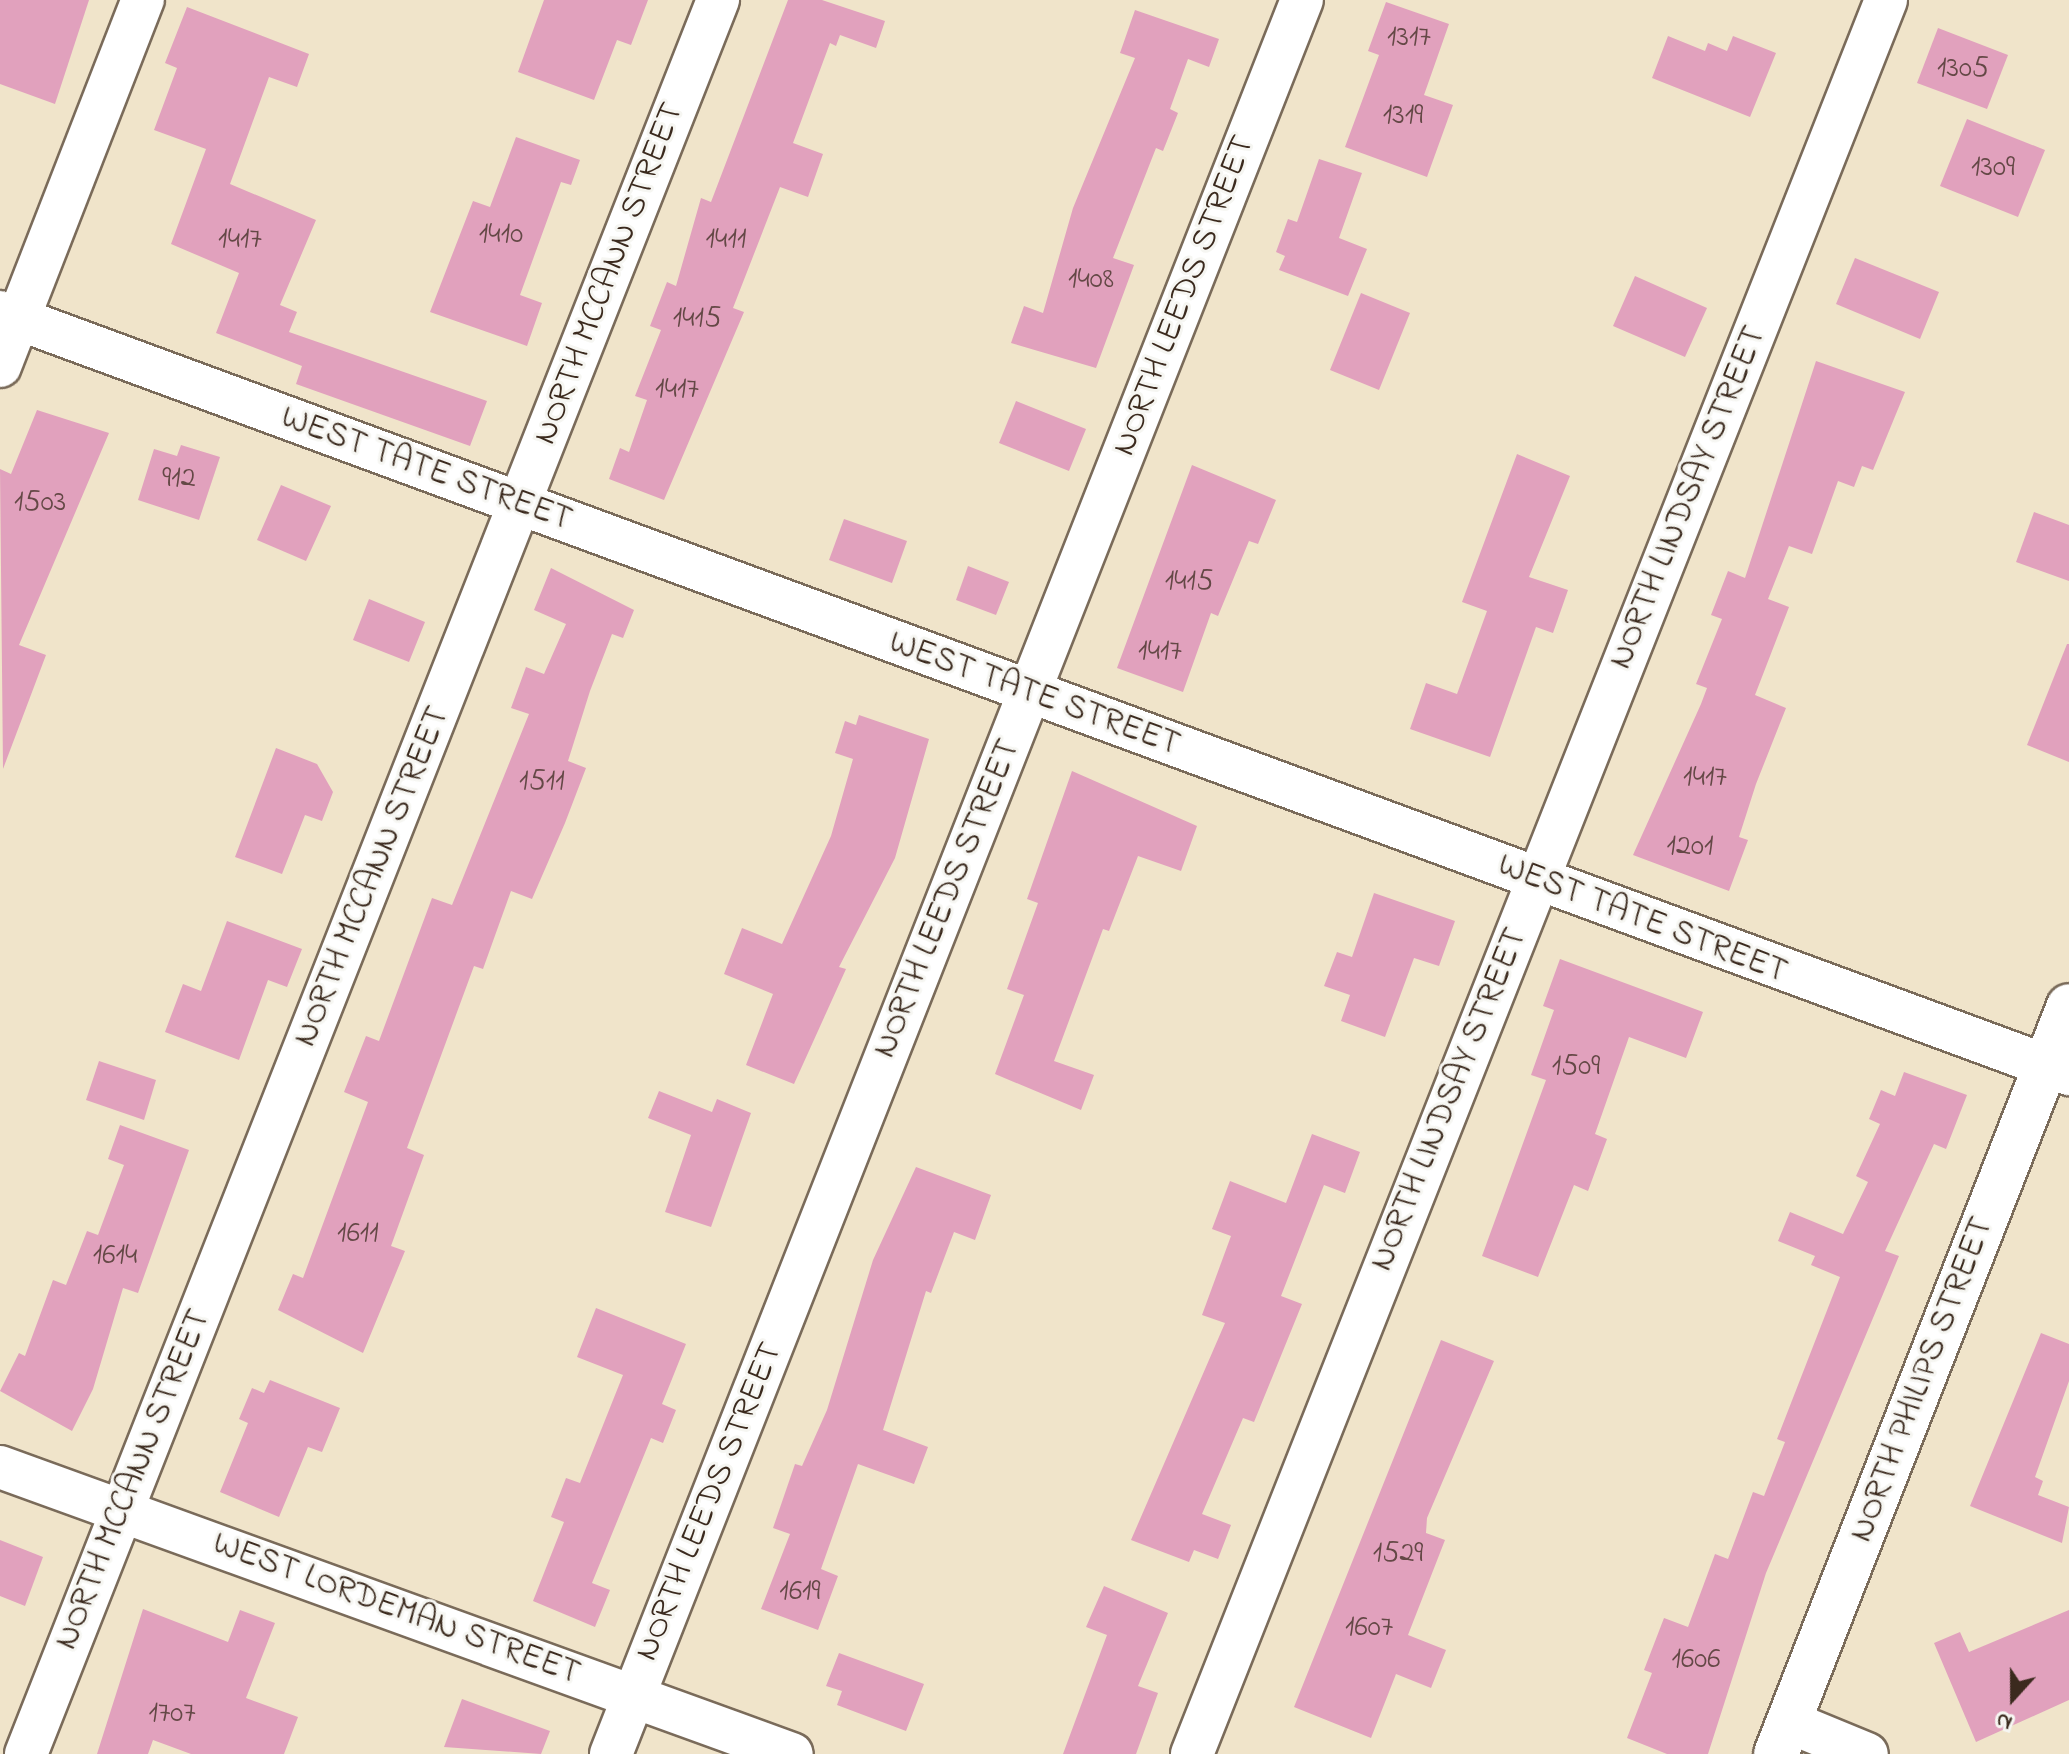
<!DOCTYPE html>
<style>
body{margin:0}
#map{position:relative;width:2069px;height:1754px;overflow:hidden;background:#f0e4ca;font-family:"Indie Flower",sans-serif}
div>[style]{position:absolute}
.building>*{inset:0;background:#e1a1bd}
.roads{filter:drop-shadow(2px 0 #7a6b5a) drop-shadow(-2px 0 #7a6b5a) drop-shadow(0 2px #7a6b5a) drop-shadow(0 -2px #7a6b5a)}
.street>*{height:42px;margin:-21px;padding:0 21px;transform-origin:21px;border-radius:21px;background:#fff}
.secondary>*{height:44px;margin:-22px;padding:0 22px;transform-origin:22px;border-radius:22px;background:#fff}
span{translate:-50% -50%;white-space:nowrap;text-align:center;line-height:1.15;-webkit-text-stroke:6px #f6f6f2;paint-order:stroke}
.number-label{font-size:30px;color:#644846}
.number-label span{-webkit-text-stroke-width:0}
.street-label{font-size:34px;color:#3b2a1e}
.north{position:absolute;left:1973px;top:1658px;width:80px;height:80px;-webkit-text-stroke:6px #f6f6f2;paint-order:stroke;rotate:201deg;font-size:22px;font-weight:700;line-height:32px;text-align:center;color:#3b2a1e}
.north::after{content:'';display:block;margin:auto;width:28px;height:36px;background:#3b2a1e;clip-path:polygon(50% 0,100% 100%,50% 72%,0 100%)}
</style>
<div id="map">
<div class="building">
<div style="clip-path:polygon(0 0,89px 0,55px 104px,0 84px)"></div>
<div style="clip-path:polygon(544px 0,648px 0,631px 45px,617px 40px,594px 100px,518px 72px)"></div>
<div style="clip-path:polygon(788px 0,822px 0,885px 21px,876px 48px,840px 35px,836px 46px,830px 43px,793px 143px,823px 154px,808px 197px,780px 187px,733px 308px,744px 312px,664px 500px,609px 479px,620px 448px,629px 452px,647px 400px,635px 396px,661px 330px,650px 326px,667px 282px,676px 286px,701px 198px,711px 202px)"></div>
<div style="clip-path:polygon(1386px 2px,1449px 24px,1424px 95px,1453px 105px,1427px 177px,1345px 147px,1379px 55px,1368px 51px)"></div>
<div style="clip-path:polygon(187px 7px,309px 54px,297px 87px,269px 77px,230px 184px,316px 220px,280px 305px,297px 312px,289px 332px,487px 401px,470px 446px,296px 384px,302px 366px,216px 333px,239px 273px,171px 244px,206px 149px,154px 130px,177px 68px,165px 63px)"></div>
<div style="clip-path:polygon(1135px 10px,1219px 39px,1209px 67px,1188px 59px,1170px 109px,1178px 113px,1163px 151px,1156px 148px,1113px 258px,1134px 265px,1096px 368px,1011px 343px,1024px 306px,1043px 313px,1073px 208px,1135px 58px,1120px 53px)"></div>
<div style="clip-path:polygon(1938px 28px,2008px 55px,1987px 109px,1917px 83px)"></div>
<div style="clip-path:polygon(1668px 36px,1705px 51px,1708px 43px,1727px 51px,1733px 36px,1776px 53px,1750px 117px,1652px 78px)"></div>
<div style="clip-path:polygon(1967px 119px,2045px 150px,2018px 217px,1940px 186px)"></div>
<div style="clip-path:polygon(516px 137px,580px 160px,571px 185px,561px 182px,520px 295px,542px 303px,527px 346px,430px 312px,473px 201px,490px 207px)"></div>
<div style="clip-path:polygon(1319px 159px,1362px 173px,1339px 238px,1367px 249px,1348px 296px,1279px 270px,1285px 256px,1276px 252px,1288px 219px,1297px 222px)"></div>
<div style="clip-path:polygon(1855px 258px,1939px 292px,1920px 339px,1836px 304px)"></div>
<div style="clip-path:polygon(1635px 276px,1707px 308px,1685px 357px,1613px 326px)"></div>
<div style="clip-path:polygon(1361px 293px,1410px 313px,1379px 390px,1330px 370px)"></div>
<div style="clip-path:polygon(1816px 361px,1905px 392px,1873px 470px,1862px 466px,1854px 487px,1838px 481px,1812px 554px,1789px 546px,1768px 599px,1789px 607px,1755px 695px,1786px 708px,1756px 784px,1739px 837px,1748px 840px,1729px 891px,1633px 855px,1701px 704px,1707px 688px,1696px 684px,1722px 619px,1711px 615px,1728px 571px,1745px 578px)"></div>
<div style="clip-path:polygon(1016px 401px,1086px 429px,1069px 471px,999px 443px)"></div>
<div style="clip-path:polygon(37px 410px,109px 433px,19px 645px,46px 655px,3px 769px,0 469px,11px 474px)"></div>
<div style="clip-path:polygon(181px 445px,220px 457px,199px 520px,138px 500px,154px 449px,177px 456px)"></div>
<div style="clip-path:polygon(1517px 454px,1570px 476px,1529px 577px,1568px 590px,1553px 633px,1536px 627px,1490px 757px,1410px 729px,1426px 683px,1457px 694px,1487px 611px,1462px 602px)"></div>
<div style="clip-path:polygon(1192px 465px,1276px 500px,1258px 544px,1249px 541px,1218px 616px,1211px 613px,1183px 692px,1117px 668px)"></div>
<div style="clip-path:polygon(281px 485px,331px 506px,306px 561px,257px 540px)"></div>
<div style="clip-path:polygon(2034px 512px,2069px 525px,2069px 581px,2016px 562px)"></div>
<div style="clip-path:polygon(844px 519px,907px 541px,892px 583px,829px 560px)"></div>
<div style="clip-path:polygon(968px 566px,1009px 582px,996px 615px,956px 600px)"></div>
<div style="clip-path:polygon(551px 568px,634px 610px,623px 638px,612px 634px,590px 691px,568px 761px,586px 768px,565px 823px,532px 899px,511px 891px,483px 969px,474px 966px,407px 1148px,424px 1155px,391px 1246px,405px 1251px,363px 1353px,278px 1310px,293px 1274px,303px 1278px,368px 1102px,344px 1092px,366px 1036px,379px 1041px,432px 898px,452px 905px,529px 714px,511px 708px,526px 667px,544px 674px,566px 624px,534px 610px)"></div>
<div style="clip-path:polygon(369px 599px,425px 622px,409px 662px,353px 640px)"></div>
<div style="clip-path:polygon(2067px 644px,2069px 644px,2069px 762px,2027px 745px)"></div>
<div style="clip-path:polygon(859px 715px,929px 739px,895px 858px,839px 967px,846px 969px,794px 1084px,746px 1065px,773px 994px,724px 974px,742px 928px,782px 944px,831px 836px,853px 759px,835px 753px,845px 721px,856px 725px)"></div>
<div style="clip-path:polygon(276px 748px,317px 764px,333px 792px,322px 821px,305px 815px,282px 874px,235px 857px)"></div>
<div style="clip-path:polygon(1072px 771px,1197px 826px,1181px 871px,1138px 856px,1109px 931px,1103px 929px,1054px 1061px,1094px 1075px,1081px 1110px,995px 1074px,1024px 995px,1007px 989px,1038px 903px,1027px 899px)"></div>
<div style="clip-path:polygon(1374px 893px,1455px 921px,1439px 966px,1414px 958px,1385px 1037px,1341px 1021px,1350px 995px,1324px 986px,1337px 952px,1352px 957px)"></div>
<div style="clip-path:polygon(227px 921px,302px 949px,287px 987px,268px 980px,239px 1060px,165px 1032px,183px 984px,201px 991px)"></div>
<div style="clip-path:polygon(1560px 959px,1703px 1012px,1686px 1058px,1629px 1037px,1595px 1134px,1607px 1139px,1588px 1191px,1574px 1185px,1538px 1277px,1482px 1256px,1546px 1080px,1531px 1075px,1554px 1010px,1543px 1006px)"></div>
<div style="clip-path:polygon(99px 1061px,156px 1080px,144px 1120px,86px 1100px)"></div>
<div style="clip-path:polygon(1904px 1072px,1967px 1095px,1946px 1149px,1934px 1144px,1885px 1251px,1899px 1256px,1766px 1573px,1708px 1754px,1667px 1754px,1627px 1738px,1652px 1673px,1644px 1670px,1664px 1618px,1688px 1627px,1715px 1554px,1728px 1559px,1753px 1492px,1764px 1496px,1785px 1442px,1777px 1439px,1840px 1277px,1811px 1265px,1815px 1256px,1778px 1241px,1790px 1212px,1843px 1234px,1868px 1182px,1856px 1176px,1880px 1124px,1869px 1119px,1881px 1090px,1895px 1096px)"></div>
<div style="clip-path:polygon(659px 1091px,712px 1112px,717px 1099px,751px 1113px,711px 1227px,665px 1212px,691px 1135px,648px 1118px)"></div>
<div style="clip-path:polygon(120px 1125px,189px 1150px,138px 1293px,123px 1288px,93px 1389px,72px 1431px,0 1391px,19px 1353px,25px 1356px,53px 1280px,66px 1285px,87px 1231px,98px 1235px,124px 1165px,108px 1159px)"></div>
<div style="clip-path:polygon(1312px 1134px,1360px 1152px,1345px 1193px,1324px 1185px,1281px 1296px,1302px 1304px,1254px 1422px,1243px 1418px,1202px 1514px,1231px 1525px,1218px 1559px,1194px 1550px,1189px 1562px,1131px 1540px,1225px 1323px,1202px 1315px,1231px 1236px,1212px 1229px,1230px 1181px,1286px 1203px)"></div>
<div style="clip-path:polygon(916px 1167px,991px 1195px,975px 1240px,954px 1232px,931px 1293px,926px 1291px,883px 1430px,928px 1447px,914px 1484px,858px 1464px,821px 1569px,838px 1576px,818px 1630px,761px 1609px,790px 1534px,773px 1528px,795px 1464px,802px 1466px,827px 1410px,873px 1260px)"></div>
<div style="clip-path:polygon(596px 1308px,686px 1344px,662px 1404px,676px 1410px,663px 1443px,651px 1438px,592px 1583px,610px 1590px,595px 1627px,533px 1601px,564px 1522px,551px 1517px,566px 1478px,580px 1483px,623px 1375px,577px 1357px)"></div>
<div style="clip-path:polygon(2041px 1333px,2069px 1344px,2069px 1381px,2035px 1477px,2043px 1481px,2038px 1495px,2069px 1507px,2062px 1543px,1970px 1506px)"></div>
<div style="clip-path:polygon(1441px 1340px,1494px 1361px,1427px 1518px,1426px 1533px,1445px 1540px,1408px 1635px,1446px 1650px,1431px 1688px,1396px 1674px,1371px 1738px,1294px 1707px)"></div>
<div style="clip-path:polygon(270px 1380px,340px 1408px,322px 1452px,308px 1447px,279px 1517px,220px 1492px,248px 1423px,239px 1419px,252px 1388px,264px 1393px)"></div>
<div style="clip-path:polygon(0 1540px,43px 1557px,25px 1606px,0 1596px)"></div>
<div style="clip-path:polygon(1104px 1586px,1168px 1613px,1138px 1686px,1158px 1693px,1136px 1754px,1063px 1754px,1107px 1635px,1086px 1627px)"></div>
<div style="clip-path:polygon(143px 1609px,228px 1642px,240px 1610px,275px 1623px,246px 1698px,298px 1717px,284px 1754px,191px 1754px,153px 1740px,148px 1754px,97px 1754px)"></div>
<div style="clip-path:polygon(2069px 1610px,2069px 1700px,1976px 1742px,1934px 1643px,1960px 1632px,1969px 1652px)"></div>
<div style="clip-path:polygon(839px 1653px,924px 1684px,906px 1731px,837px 1705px,842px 1691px,826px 1686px)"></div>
<div style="clip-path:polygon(462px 1699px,550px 1731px,541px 1754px,444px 1747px)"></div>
</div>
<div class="roads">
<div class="street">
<div style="left:0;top:312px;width:2205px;rotate:20.22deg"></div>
<div style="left:0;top:366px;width:393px;rotate:-68.7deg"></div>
<div style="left:0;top:1467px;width:842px;rotate:19.92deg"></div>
<div style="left:1789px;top:1722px;width:84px;rotate:22.3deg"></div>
<div style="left:26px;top:1754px;width:1886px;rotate:-68.47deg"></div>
<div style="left:611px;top:1754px;width:1885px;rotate:-68.5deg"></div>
<div style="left:1192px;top:1754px;width:1886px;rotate:-68.41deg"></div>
</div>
<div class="secondary">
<div style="left:1776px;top:1754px;width:803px;rotate:-68.61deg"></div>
</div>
</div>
<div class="number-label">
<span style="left:1409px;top:38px">1317</span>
<span style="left:1963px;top:69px">1305</span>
<span style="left:1403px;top:116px">1319</span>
<span style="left:1993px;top:168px">1309</span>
<span style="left:501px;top:235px">1410</span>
<span style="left:240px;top:240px">1417</span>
<span style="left:726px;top:240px">1411</span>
<span style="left:1091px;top:280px">1408</span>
<span style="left:697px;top:319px">1415</span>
<span style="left:677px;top:390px">1417</span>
<span style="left:179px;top:479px">912</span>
<span style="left:40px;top:503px">1503</span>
<span style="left:1189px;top:582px">1415</span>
<span style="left:1160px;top:652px">1417</span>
<span style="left:1705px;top:778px">1417</span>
<span style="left:542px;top:782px">1511</span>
<span style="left:1690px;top:847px">1201</span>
<span style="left:1576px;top:1067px">1509</span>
<span style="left:358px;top:1234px">1611</span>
<span style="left:115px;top:1256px">1614</span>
<span style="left:1398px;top:1554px">1529</span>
<span style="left:800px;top:1592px">1619</span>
<span style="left:1369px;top:1628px">1607</span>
<span style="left:1696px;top:1660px">1606</span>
<span style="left:172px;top:1714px">1707</span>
</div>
<div class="street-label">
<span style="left:610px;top:274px;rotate:-69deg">NORTH MCCANN STREET</span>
<span style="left:1185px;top:296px;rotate:-69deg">NORTH LEEDS STREET</span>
<span style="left:426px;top:470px;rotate:20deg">WEST TATE STREET</span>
<span style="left:1689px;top:498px;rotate:-68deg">NORTH LINDSAY STREET</span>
<span style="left:1034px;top:695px;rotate:20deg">WEST TATE STREET</span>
<span style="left:373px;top:877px;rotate:-68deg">NORTH MCCANN STREET</span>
<span style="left:948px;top:899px;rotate:-68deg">NORTH LEEDS STREET</span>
<span style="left:1642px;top:920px;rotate:21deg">WEST TATE STREET</span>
<span style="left:1450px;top:1100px;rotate:-68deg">NORTH LINDSAY STREET</span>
<span style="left:1923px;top:1380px;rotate:-69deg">NORTH PHILIPS STREET</span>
<span style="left:134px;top:1480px;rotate:-68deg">NORTH MCCANN STREET</span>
<span style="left:710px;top:1502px;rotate:-68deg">NORTH LEEDS STREET</span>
<span style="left:396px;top:1610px;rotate:20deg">WEST LORDEMAN STREET</span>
</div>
<div class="north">N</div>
</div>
